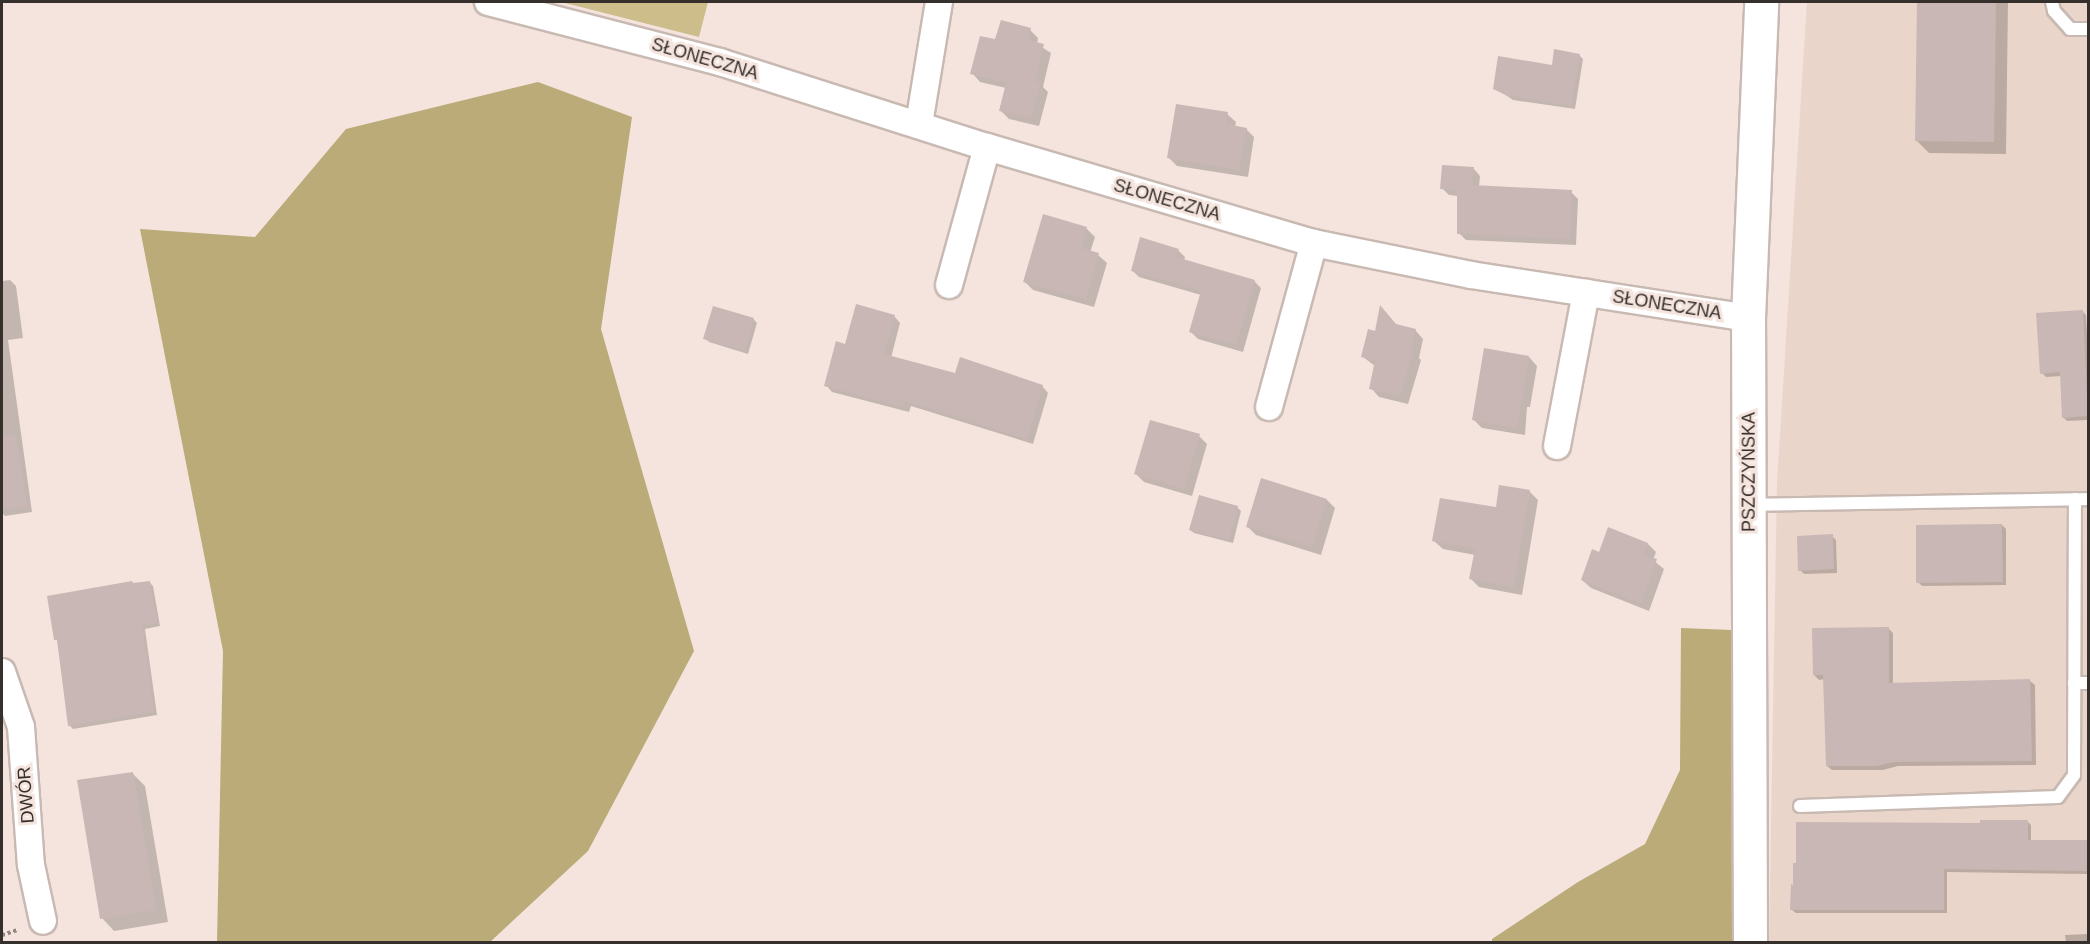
<!DOCTYPE html>
<meta charset="utf-8">
<style>
body{margin:0}
#map{position:relative;width:2090px;height:944px;overflow:hidden;background:#f4e4dd;font-family:Helvetica,sans-serif}
div>[style]{position:absolute}
.built>*{inset:0;background:#ead5ca}
.green>*{inset:0;background:#ccbd8a}
.forest>*{inset:0;background:#baab78}
.shadow>*{inset:0;background:#0003}
.building>*{inset:0;background:#c8b7b5}
.path>*{height:4px;margin-top:-2px;transform-origin:0;background:repeating-linear-gradient(90deg,#938883 0 3px,transparent 0 6px)}
.roads{filter:drop-shadow(2px 0 #c8b9b2) drop-shadow(-2px 0 #c8b9b2) drop-shadow(0 2px #c8b9b2) drop-shadow(0 -2px #c8b9b2)}
.lane>*{height:12px;margin:-6px;padding:0 6px;transform-origin:6px;border-radius:6px;background:#fff}
.street>*{height:26px;margin:-13px;padding:0 13px;transform-origin:13px;border-radius:13px;background:#fff}
.secondary>*{height:33px;margin:-16.5px;padding:0 16.5px;transform-origin:16.5px;border-radius:16.5px;background:#fff}
span{translate:-50% -50%;white-space:nowrap;text-align:center;line-height:1.15;-webkit-text-stroke:6px #f4e4dd;paint-order:stroke}
.street-label{font-size:18px;color:#36302d}
.frame{position:absolute;inset:0;border:3px solid #36302d;pointer-events:none}
</style>
<div id="map">
<div class="built">
<div style="clip-path:polygon(1807px 2px,2088px 2px,2088px 942px,1769px 942px,1777px 483px)"></div>
</div>
<div class="green">
<div style="clip-path:polygon(561px 2px,708px 2px,699px 37px)"></div>
</div>
<div class="forest">
<div style="clip-path:polygon(538px 82px,632px 117px,601px 329px,694px 651px,588px 851px,490px 942px,217px 942px,223px 651px,140px 229px,255px 237px,346px 129px)"></div>
<div style="clip-path:polygon(1681px 628px,1732px 630px,1732px 942px,1492px 942px,1492px 939px,1578px 882px,1645px 844px,1680px 770px)"></div>
</div>
<div class="shadow">
<div style="clip-path:polygon(1918px 2px,2008px 2px,2006px 154px,1929px 153px,1917px 141px)"></div>
<div style="clip-path:polygon(1030px 30px,1038px 38px,1037px 44px,1051px 53px,1043px 87px,1048px 92px,1039px 126px,1009px 119px,1000px 110px,1006px 88px,980px 82px,972px 73px,996px 41px)"></div>
<div style="clip-path:polygon(1579px 55px,1583px 59px,1575px 109px,1513px 100px,1495px 88px)"></div>
<div style="clip-path:polygon(1227px 114px,1236px 122px,1235px 127px,1246px 129px,1254px 137px,1248px 177px,1177px 166px,1168px 157px)"></div>
<div style="clip-path:polygon(1474px 169px,1480px 176px,1479px 187px,1571px 192px,1578px 199px,1576px 245px,1466px 240px,1459px 233px,1459px 196px,1449px 195px,1442px 188px)"></div>
<div style="clip-path:polygon(1086px 228px,1095px 237px,1090px 253px,1098px 255px,1107px 263px,1094px 307px,1033px 290px,1025px 282px)"></div>
<div style="clip-path:polygon(1178px 250px,1185px 257px,1184px 261px,1254px 281px,1261px 288px,1243px 352px,1198px 339px,1191px 332px,1201px 295px,1139px 277px,1132px 270px)"></div>
<div style="clip-path:polygon(10px 280px,16px 286px,23px 338px,8px 340px,32px 512px,5px 516px,2px 513px,2px 281px)"></div>
<div style="clip-path:polygon(2082px 311px,2086px 315px,2088px 352px,2088px 420px,2067px 421px,2063px 417px,2061px 376px,2046px 377px,2042px 373px)"></div>
<div style="clip-path:polygon(894px 316px,900px 323px,891px 358px,956px 375px,1042px 386px,1048px 393px,1033px 444px,911px 406px,909px 412px,832px 392px,826px 385px,846px 345px)"></div>
<div style="clip-path:polygon(753px 319px,757px 323px,748px 354px,709px 342px,705px 338px)"></div>
<div style="clip-path:polygon(1397px 326px,1415px 330px,1423px 339px,1419px 358px,1421px 360px,1408px 404px,1379px 397px,1371px 388px,1375px 366px,1363px 357px)"></div>
<div style="clip-path:polygon(1529px 357px,1537px 366px,1530px 407px,1527px 407px,1525px 435px,1482px 428px,1473px 419px)"></div>
<div style="clip-path:polygon(1199px 436px,1207px 444px,1192px 496px,1144px 482px,1136px 474px)"></div>
<div style="clip-path:polygon(1530px 492px,1538px 500px,1522px 595px,1479px 587px,1471px 579px,1475px 555px,1443px 549px,1434px 541px)"></div>
<div style="clip-path:polygon(1327px 500px,1335px 508px,1321px 555px,1256px 535px,1248px 527px)"></div>
<div style="clip-path:polygon(1237px 507px,1241px 511px,1233px 543px,1194px 533px,1190px 530px)"></div>
<div style="clip-path:polygon(2002px 525px,2006px 529px,2006px 585px,1922px 586px,1918px 582px)"></div>
<div style="clip-path:polygon(1832px 536px,1836px 540px,1837px 573px,1804px 574px,1800px 570px)"></div>
<div style="clip-path:polygon(1648px 544px,1656px 552px,1653px 560px,1664px 569px,1649px 611px,1591px 588px,1582px 580px)"></div>
<div style="clip-path:polygon(149px 582px,153px 586px,160px 626px,145px 629px,157px 715px,73px 729px,69px 725px,59px 643px,56px 639px)"></div>
<div style="clip-path:polygon(1888px 628px,1893px 633px,1893px 685px,2030px 681px,2035px 685px,2036px 765px,1898px 766px,1883px 770px,1832px 770px,1827px 766px,1825px 679px,1819px 680px,1814px 675px)"></div>
<div style="clip-path:polygon(133px 774px,145px 786px,168px 922px,114px 931px,102px 918px)"></div>
<div style="clip-path:polygon(2027px 821px,2031px 825px,2031px 842px,2088px 841px,2088px 874px,1947px 872px,1947px 913px,1796px 913px,1792px 910px,1982px 825px)"></div>
<div style="clip-path:polygon(2088px 934px,2088px 942px,2066px 942px,2065px 935px)"></div>
</div>
<div class="building">
<div style="clip-path:polygon(1917px 2px,1996px 2px,1994px 142px,1915px 141px)"></div>
<div style="clip-path:polygon(1001px 20px,1031px 28px,1028px 40px,1044px 44px,1035px 81px,1041px 82px,1031px 118px,999px 111px,1006px 83px,970px 74px,980px 36px,995px 39px)"></div>
<div style="clip-path:polygon(1554px 49px,1580px 54px,1571px 106px,1508px 96px,1493px 89px,1498px 56px,1552px 65px)"></div>
<div style="clip-path:polygon(1176px 104px,1228px 112px,1226px 124px,1247px 128px,1239px 170px,1167px 158px)"></div>
<div style="clip-path:polygon(1442px 165px,1474px 167px,1472px 185px,1572px 190px,1570px 239px,1457px 234px,1457px 190px,1440px 189px)"></div>
<div style="clip-path:polygon(1043px 214px,1087px 227px,1081px 248px,1099px 253px,1086px 300px,1023px 282px)"></div>
<div style="clip-path:polygon(1140px 237px,1179px 249px,1176px 257px,1255px 280px,1236px 345px,1189px 332px,1201px 291px,1131px 271px)"></div>
<div style="clip-path:polygon(856px 304px,895px 315px,884px 354px,955px 373px,960px 357px,1043px 385px,1027px 439px,905px 401px,903px 407px,824px 386px,836px 341px,845px 344px)"></div>
<div style="clip-path:polygon(1380px 305px,1396px 324px,1416px 329px,1411px 348px,1413px 351px,1400px 396px,1369px 389px,1375px 360px,1361px 357px,1368px 329px,1375px 331px)"></div>
<div style="clip-path:polygon(713px 306px,754px 318px,745px 351px,703px 339px)"></div>
<div style="clip-path:polygon(2083px 310px,2088px 416px,2062px 418px,2060px 372px,2040px 374px,2036px 313px)"></div>
<div style="clip-path:polygon(1484px 348px,1529px 356px,1517px 428px,1472px 420px)"></div>
<div style="clip-path:polygon(1150px 420px,1200px 434px,1184px 489px,1134px 474px)"></div>
<div style="clip-path:polygon(16px 435px,27px 506px,2px 510px,2px 436px)"></div>
<div style="clip-path:polygon(1261px 478px,1327px 499px,1312px 547px,1246px 527px)"></div>
<div style="clip-path:polygon(1499px 485px,1530px 490px,1514px 587px,1469px 579px,1475px 549px,1432px 541px,1440px 498px,1496px 507px)"></div>
<div style="clip-path:polygon(1199px 495px,1238px 506px,1229px 540px,1189px 530px)"></div>
<div style="clip-path:polygon(2002px 524px,2003px 582px,1916px 583px,1916px 525px)"></div>
<div style="clip-path:polygon(1608px 527px,1648px 543px,1644px 555px,1657px 559px,1641px 604px,1581px 580px,1592px 549px,1599px 552px)"></div>
<div style="clip-path:polygon(1833px 534px,1834px 569px,1798px 571px,1797px 536px)"></div>
<div style="clip-path:polygon(132px 581px,133px 583px,150px 581px,157px 623px,142px 625px,154px 712px,68px 726px,57px 640px,54px 640px,47px 596px)"></div>
<div style="clip-path:polygon(1889px 627px,1889px 683px,2030px 679px,2032px 761px,1893px 762px,1877px 766px,1826px 766px,1823px 675px,1813px 675px,1812px 628px)"></div>
<div style="clip-path:polygon(133px 772px,156px 910px,100px 919px,77px 780px)"></div>
<div style="clip-path:polygon(1980px 820px,2028px 820px,2028px 840px,2088px 840px,2088px 871px,1944px 869px,1944px 910px,1790px 910px,1791px 884px,1793px 885px,1793px 863px,1796px 863px,1796px 822px,1980px 823px)"></div>
</div>
<div class="path">
<div style="left:2px;top:935px;width:16px;rotate:-18deg"></div>
</div>
<div class="roads">
<div class="lane">
<div style="left:2052px;top:2px;width:9px;rotate:77deg"></div>
<div style="left:2054px;top:11px;width:24px;rotate:48deg"></div>
<div style="left:2070px;top:29px;width:18px"></div>
<div style="left:1750px;top:505px;width:338px;rotate:-1deg"></div>
<div style="left:2074px;top:683px;width:14px"></div>
<div style="left:1800px;top:806px;width:258px;rotate:-2deg"></div>
<div style="left:2058px;top:797px;width:27px;rotate:-54deg"></div>
<div style="left:2074px;top:775px;width:276px;rotate:-89.8deg"></div>
</div>
<div class="street">
<div style="left:488px;top:2px;width:240px;rotate:14.5deg"></div>
<div style="left:720px;top:62px;width:280px;rotate:17.7deg"></div>
<div style="left:987px;top:147px;width:341px;rotate:16.4deg"></div>
<div style="left:1314px;top:243px;width:160px;rotate:11.5deg"></div>
<div style="left:1471px;top:275px;width:280px;rotate:8.8deg"></div>
<div style="left:919px;top:124px;width:124px;rotate:-80.7deg"></div>
<div style="left:949px;top:285px;width:143px;rotate:-74.6deg"></div>
<div style="left:1269px;top:407px;width:170px;rotate:-74.7deg"></div>
<div style="left:1557px;top:446px;width:156px;rotate:-79.3deg"></div>
<div style="left:2px;top:672px;width:58px;rotate:70.9deg"></div>
<div style="left:21px;top:727px;width:138px;rotate:85.9deg"></div>
<div style="left:31px;top:865px;width:57px;rotate:77.9deg"></div>
</div>
<div class="secondary">
<div style="left:1750px;top:942px;width:624px;rotate:-90.18deg"></div>
<div style="left:1748px;top:318px;width:316px;rotate:-87.6deg"></div>
</div>
</div>
<div class="street-label">
<span style="left:705px;top:59px;rotate:16deg">SŁONECZNA</span>
<span style="left:1167px;top:200px;rotate:16deg">SŁONECZNA</span>
<span style="left:1667px;top:305px;rotate:9deg">SŁONECZNA</span>
<span style="left:1749px;top:472px;rotate:-90deg">PSZCZYŃSKA</span>
<span style="left:26px;top:795px;rotate:-94deg">DWÓR</span>
</div>
<div class="frame"></div>
</div>
